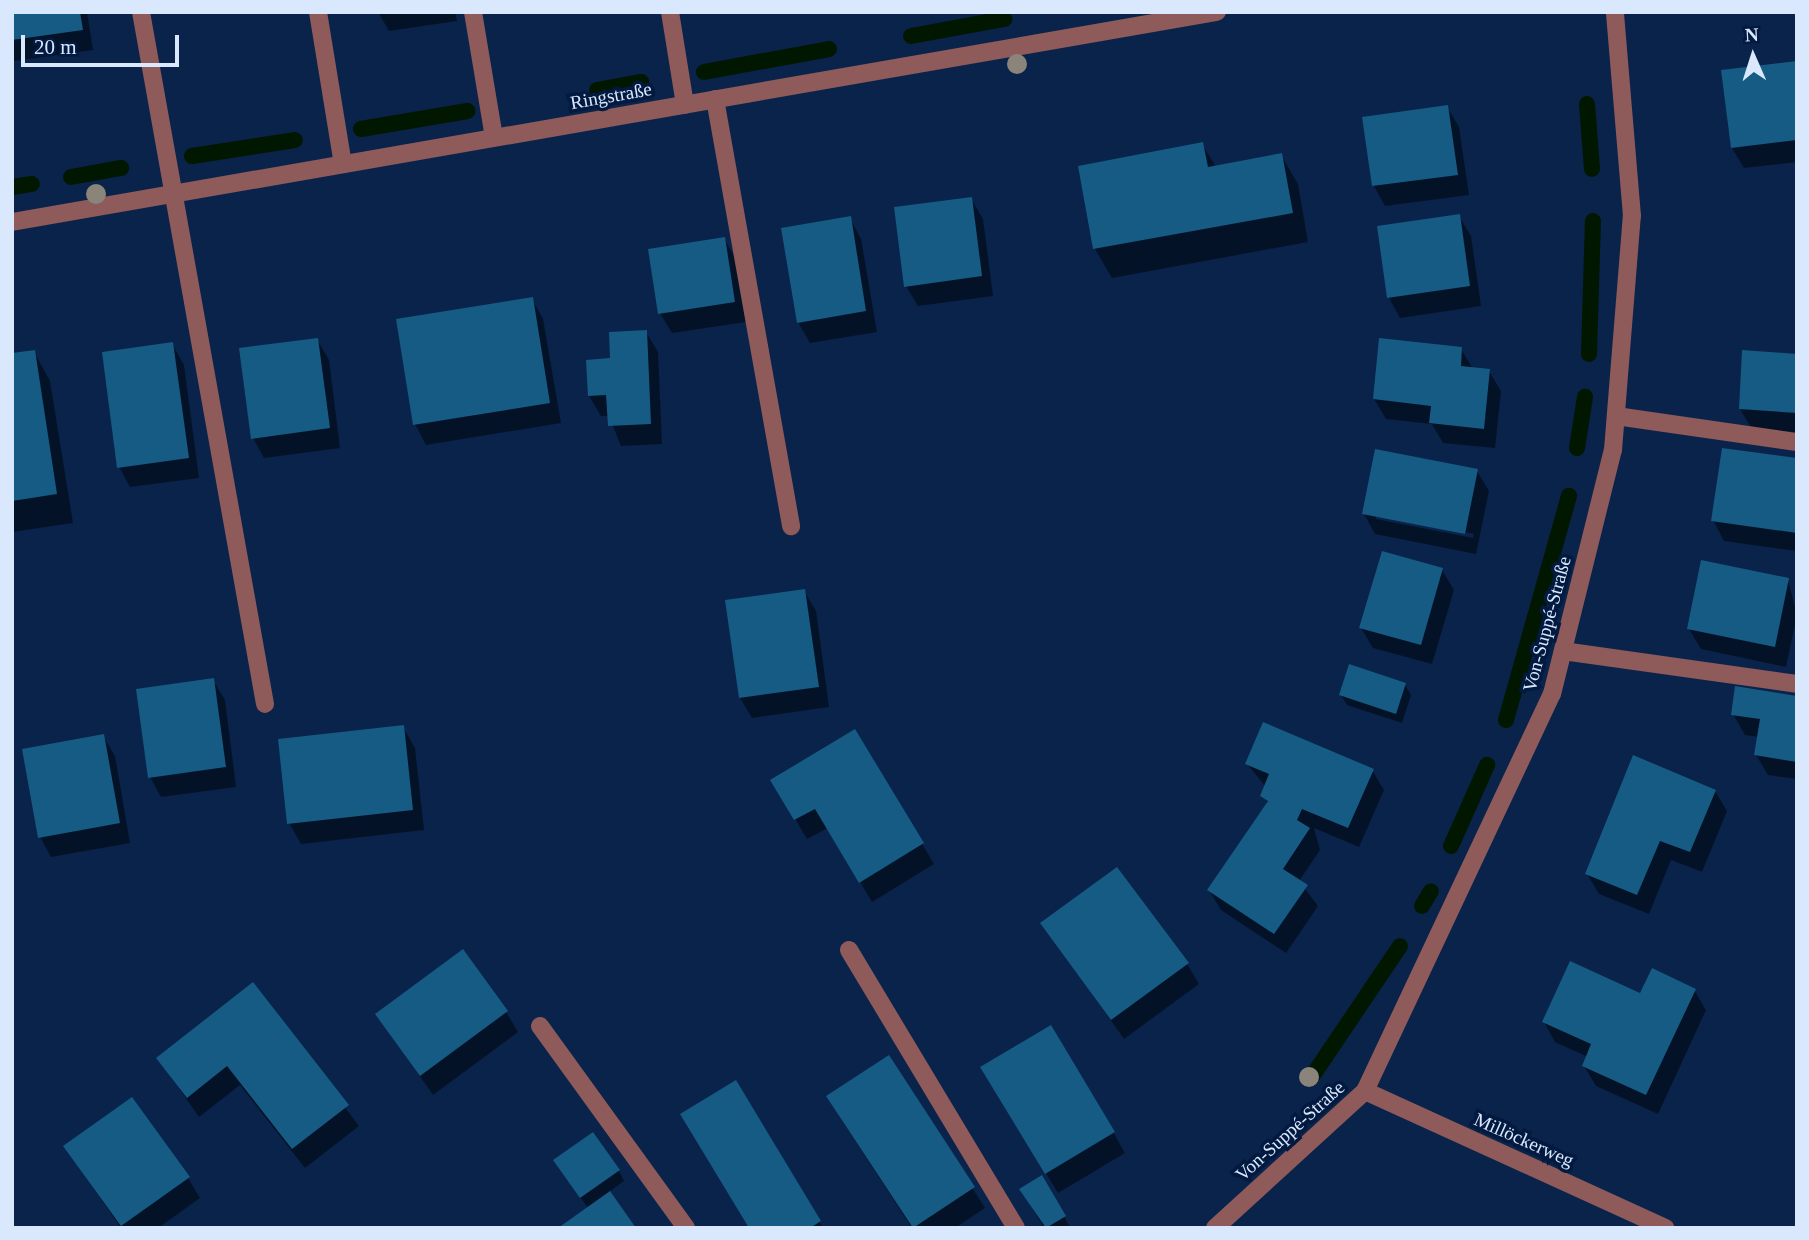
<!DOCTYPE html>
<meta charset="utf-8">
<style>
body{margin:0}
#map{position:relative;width:1809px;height:1240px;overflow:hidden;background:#09234b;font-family:Georgia,serif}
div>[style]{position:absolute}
.shadow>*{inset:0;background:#0007}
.stream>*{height:16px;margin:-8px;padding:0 8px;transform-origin:8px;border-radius:8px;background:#021700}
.building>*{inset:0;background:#155b83}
.service>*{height:18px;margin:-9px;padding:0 9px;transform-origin:9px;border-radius:9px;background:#8e5a5a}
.minor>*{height:18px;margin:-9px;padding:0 9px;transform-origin:9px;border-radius:9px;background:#8e5a5a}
.trees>*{width:20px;height:20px;margin:-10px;border-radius:50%;background:#8a847a}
span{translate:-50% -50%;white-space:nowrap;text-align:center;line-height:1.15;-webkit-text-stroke:7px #021940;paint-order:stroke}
.street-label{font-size:19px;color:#dae8fd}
.frame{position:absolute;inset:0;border:14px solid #dae8fd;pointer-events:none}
.north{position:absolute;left:1718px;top:21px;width:70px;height:70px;-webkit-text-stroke:5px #021940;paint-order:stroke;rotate:357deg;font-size:19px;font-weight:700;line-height:28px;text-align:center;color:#dae8fd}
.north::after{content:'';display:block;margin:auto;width:24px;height:32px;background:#dae8fd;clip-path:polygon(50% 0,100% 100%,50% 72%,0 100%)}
.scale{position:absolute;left:21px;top:35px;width:158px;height:32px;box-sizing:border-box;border:4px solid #dae8fd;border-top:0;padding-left:9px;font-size:21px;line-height:24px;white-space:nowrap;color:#dae8fd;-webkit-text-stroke:5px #021940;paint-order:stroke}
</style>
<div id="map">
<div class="shadow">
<div style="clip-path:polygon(12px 12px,87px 12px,93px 50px,14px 61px)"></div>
<div style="clip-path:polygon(378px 12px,455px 12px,457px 21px,389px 31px)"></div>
<div style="clip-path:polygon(1797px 62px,1797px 162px,1744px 168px,1732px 148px)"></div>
<div style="clip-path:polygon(1447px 107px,1459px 127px,1469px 195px,1385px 206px,1374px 186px,1364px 119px)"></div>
<div style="clip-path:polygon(1202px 144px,1216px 167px,1281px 155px,1298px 184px,1308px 242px,1112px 278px,1095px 249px,1080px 167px)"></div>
<div style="clip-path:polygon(971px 199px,983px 219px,993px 296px,918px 306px,906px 286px)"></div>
<div style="clip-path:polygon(1459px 216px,1471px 236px,1481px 306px,1400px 318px,1389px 298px)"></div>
<div style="clip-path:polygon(850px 218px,861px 239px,877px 332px,810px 343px,798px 322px)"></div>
<div style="clip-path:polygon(724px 239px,736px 259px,746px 322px,672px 333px,660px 313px)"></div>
<div style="clip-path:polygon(532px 299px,543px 319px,561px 423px,426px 445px,415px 424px)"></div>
<div style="clip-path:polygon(646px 332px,658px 352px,662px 444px,621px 446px,609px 416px,601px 416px,589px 396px,587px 361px,612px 360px)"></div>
<div style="clip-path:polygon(317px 339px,329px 360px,340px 448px,264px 458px,253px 438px)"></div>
<div style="clip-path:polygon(172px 344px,184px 365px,199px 478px,130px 487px,119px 467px)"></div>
<div style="clip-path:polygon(1461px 349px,1473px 369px,1489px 371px,1501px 391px,1495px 448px,1443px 443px,1432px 424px,1386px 419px,1374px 399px)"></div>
<div style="clip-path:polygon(34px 352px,50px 381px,73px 523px,12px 532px,12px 355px)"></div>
<div style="clip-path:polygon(1797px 355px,1797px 432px,1752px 429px,1740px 409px)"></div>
<div style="clip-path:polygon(1797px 460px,1797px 551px,1724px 541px,1713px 520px)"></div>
<div style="clip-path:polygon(evenodd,1477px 471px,1489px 491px,1476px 554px,1375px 534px,1364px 514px,1477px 471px,1376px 515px,1474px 534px,1473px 538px,1376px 519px,1376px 515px)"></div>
<div style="clip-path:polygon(1442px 570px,1454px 590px,1432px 664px,1373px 648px,1361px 628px)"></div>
<div style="clip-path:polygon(1788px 580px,1797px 615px,1786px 667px,1701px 649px,1689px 629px)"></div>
<div style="clip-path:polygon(804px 591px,816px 611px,829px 707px,752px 718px,740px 698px)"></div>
<div style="clip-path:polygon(213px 680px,225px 700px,236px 787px,161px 797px,150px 777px)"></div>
<div style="clip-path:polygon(1405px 685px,1411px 695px,1402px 723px,1347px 705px,1341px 695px)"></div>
<div style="clip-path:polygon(1797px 698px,1797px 779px,1768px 775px,1756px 755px,1759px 737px,1745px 735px,1733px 714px)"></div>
<div style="clip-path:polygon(403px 727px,415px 748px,424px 830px,301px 844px,289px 823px)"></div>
<div style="clip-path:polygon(855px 731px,934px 864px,872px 902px,828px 828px,807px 839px,773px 781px)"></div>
<div style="clip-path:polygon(103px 736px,115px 756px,130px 843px,51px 857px,40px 837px)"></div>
<div style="clip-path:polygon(1247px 764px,1372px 770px,1384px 790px,1359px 847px,1314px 828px,1320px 850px,1299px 881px,1318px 906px,1286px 953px,1221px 910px,1209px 890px,1267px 805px,1266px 787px)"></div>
<div style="clip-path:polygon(1715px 791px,1727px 811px,1702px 872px,1671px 860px,1649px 914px,1599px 894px,1587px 874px)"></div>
<div style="clip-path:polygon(1043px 924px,1187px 964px,1199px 984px,1124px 1039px)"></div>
<div style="clip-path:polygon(253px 985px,359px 1126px,305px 1168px,240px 1085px,199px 1117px,158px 1058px)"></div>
<div style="clip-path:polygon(1694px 990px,1706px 1010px,1658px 1114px,1596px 1086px,1584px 1066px,1588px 1057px,1555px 1042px,1544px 1022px,1641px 996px)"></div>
<div style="clip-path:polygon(506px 1012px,518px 1032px,433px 1095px,377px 1014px)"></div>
<div style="clip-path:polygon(889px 1057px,985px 1208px,955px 1228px,912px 1228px,839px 1116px)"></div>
<div style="clip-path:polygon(735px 1083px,823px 1228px,750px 1228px)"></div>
<div style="clip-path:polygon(994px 1088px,1113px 1132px,1125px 1153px,1058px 1193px)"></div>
<div style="clip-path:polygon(65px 1147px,188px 1178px,200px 1198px,158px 1228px,121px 1228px)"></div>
<div style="clip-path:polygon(561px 1170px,619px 1171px,624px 1181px,609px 1192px,634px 1228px,588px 1208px)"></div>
<div style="clip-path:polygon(1041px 1177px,1070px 1227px,1068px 1228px,1044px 1228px,1021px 1189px)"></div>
</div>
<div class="stream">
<div style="left:911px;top:36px;width:95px;rotate:-10.4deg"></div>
<div style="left:704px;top:72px;width:127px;rotate:-10.4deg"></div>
<div style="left:597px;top:90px;width:45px;rotate:-10.3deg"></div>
<div style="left:1587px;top:104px;width:65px;rotate:85.6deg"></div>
<div style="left:361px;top:129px;width:108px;rotate:-9.6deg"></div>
<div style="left:192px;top:156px;width:104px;rotate:-8.8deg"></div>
<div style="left:71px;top:177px;width:51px;rotate:-10.2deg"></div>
<div style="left:12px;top:187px;width:20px;rotate:-9deg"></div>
<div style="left:1589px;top:354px;width:133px;rotate:-88.3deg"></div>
<div style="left:1577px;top:448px;width:52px;rotate:-81.1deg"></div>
<div style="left:1506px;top:720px;width:233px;rotate:-74.3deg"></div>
<div style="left:1451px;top:846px;width:89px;rotate:-66deg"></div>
<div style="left:1422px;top:906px;width:17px;rotate:-59deg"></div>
<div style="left:1311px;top:1078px;width:159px;rotate:-56deg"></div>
</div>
<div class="building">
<div style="clip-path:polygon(12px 12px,80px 12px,83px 30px,12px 40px)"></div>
<div style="clip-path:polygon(1797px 61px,1797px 140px,1731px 148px,1721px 70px)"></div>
<div style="clip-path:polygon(1448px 105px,1458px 175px,1372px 186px,1362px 117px)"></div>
<div style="clip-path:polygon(1203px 142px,1208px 167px,1282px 153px,1293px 213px,1093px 249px,1078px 166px)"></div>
<div style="clip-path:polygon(972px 197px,982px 276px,904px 287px,894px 207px)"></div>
<div style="clip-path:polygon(1460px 214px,1470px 286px,1387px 298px,1377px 226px)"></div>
<div style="clip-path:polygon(851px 216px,866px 311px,797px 323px,781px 228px)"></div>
<div style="clip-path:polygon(725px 237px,735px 302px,658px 314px,648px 249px)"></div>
<div style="clip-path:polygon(533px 297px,550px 403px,413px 425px,396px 319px)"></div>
<div style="clip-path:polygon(647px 330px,651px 424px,608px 426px,606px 395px,588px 396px,586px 360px,610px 358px,609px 332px)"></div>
<div style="clip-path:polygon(318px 338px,330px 428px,251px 439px,239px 348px)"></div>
<div style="clip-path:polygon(1379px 338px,1462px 347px,1461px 366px,1490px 369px,1484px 429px,1429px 423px,1431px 406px,1373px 399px)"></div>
<div style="clip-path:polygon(173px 342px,189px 458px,117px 468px,102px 352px)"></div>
<div style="clip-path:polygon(35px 350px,57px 494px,12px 501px,12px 353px)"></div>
<div style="clip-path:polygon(1742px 350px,1797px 354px,1797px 413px,1739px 409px)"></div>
<div style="clip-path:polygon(1722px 448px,1797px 458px,1797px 533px,1711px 521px)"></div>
<div style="clip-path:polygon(1375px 449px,1478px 469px,1465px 534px,1362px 514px)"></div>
<div style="clip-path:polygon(1382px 551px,1443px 568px,1421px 645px,1359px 628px)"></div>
<div style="clip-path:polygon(1701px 560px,1789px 578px,1775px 647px,1687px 629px)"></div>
<div style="clip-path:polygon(805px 589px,819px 687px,739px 698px,725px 600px)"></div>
<div style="clip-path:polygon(1349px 664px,1406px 683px,1396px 714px,1339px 695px)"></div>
<div style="clip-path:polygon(214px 678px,226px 767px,148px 778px,136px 689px)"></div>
<div style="clip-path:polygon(1735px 686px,1797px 696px,1797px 762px,1754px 755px,1760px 719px,1731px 715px)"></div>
<div style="clip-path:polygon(1263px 722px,1374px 769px,1348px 828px,1302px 809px,1297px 820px,1310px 828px,1283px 869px,1308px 885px,1274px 934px,1207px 890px,1268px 801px,1260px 796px,1269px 774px,1245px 764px)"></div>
<div style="clip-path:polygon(404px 725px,413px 810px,287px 824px,278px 739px)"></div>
<div style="clip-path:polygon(855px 729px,924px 843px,859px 883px,815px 809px,794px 820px,770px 780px)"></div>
<div style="clip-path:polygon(104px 734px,120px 823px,38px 838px,22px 749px)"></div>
<div style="clip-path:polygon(1633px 755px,1716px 790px,1690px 852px,1660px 841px,1637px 895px,1585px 874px)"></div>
<div style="clip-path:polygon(1117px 867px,1189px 963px,1111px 1020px,1040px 923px)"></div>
<div style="clip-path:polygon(463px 949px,508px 1011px,420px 1076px,375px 1014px)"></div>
<div style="clip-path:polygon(1570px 961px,1640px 993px,1652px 968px,1696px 989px,1646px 1095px,1582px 1066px,1591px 1044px,1542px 1022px)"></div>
<div style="clip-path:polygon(253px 982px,349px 1105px,292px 1149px,227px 1066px,187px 1098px,156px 1058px)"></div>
<div style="clip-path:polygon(1051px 1025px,1115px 1132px,1045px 1174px,980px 1067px)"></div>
<div style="clip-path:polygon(889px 1055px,975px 1187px,913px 1228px,826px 1096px)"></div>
<div style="clip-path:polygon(736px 1080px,821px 1221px,810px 1228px,749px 1228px,680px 1114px)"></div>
<div style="clip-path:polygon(132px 1097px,190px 1177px,121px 1226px,63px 1146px)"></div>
<div style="clip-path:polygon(593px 1132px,620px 1170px,580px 1198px,553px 1160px)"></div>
<div style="clip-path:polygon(1042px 1175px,1066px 1216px,1046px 1228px,1019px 1189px)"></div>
<div style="clip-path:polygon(610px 1191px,636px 1228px,558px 1228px)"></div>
</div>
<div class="service">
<div style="left:141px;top:12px;width:703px;rotate:79.84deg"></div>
<div style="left:318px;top:12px;width:154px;rotate:80.7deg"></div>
<div style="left:473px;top:12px;width:127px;rotate:80.5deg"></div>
<div style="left:670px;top:12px;width:94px;rotate:80.8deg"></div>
<div style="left:715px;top:99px;width:434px;rotate:79.9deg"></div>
<div style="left:1616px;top:416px;width:183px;rotate:8.2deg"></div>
<div style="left:1563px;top:651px;width:236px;rotate:8deg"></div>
<div style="left:849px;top:950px;width:324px;rotate:59deg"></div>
<div style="left:540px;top:1026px;width:249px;rotate:54.1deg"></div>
</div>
<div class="minor">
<div style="left:12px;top:222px;width:1223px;rotate:-9.89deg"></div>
<div style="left:1365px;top:1091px;width:330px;rotate:24.5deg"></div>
<div style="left:1215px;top:1228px;width:203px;rotate:-42.4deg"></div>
<div style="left:1365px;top:1091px;width:439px;rotate:-64.8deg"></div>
<div style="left:1552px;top:694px;width:252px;rotate:-76deg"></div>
<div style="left:1613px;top:450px;width:235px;rotate:-85.4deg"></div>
<div style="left:1632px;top:216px;width:205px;rotate:-94.8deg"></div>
</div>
<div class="trees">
<div style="left:1017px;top:64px"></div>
<div style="left:96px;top:194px"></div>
<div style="left:1309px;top:1077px"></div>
</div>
<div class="street-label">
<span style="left:611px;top:96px;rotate:-10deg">Ringstraße</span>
<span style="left:1547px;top:624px;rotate:-75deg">Von-Suppé-Straße</span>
<span style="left:1290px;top:1131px;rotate:-42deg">Von-Suppé-Straße</span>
<span style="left:1524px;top:1140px;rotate:24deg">Millöckerweg</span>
</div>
<div class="frame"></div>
<div class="north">N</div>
<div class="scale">20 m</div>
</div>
